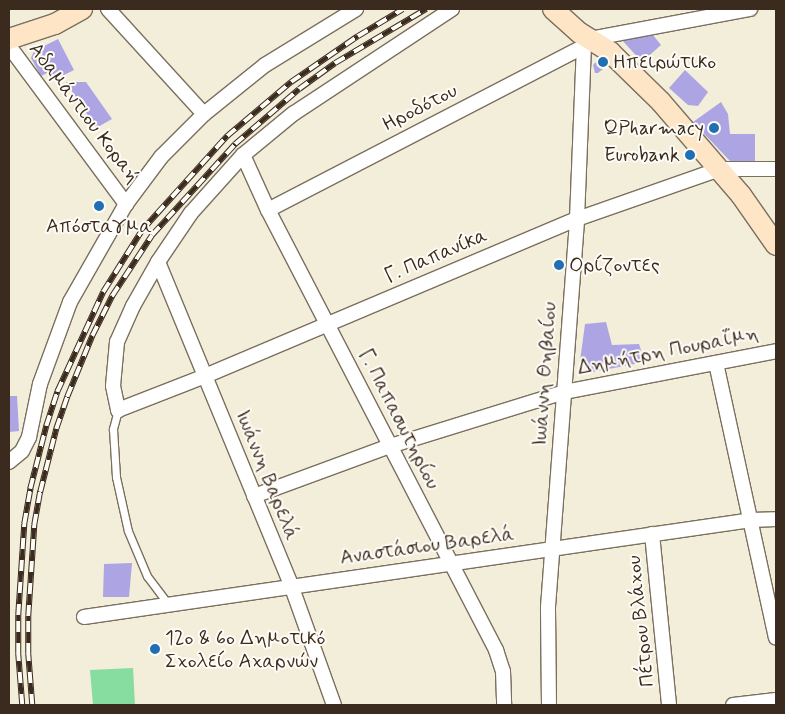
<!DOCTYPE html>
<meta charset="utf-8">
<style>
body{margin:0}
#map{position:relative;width:785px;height:714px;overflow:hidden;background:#f3eed9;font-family:Mynerve,sans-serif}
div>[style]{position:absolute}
.green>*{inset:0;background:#87dc9f}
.building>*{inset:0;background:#ada5e3}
.roads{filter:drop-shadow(1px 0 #7b6f5f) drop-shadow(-1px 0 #7b6f5f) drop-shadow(0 1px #7b6f5f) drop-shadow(0 -1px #7b6f5f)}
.service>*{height:7px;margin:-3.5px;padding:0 3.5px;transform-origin:3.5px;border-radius:3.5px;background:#fff}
.minor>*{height:14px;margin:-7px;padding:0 7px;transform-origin:7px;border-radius:7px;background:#fff}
.secondary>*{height:20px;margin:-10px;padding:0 10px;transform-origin:10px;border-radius:10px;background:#fde5c5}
.rail>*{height:5.5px;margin-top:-2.75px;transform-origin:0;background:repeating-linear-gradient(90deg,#fdfcf7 0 11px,#3b2a1e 0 22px);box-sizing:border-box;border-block:1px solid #3b2a1e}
.dots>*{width:14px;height:14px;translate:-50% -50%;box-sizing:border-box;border:2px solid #fdfcf7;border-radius:50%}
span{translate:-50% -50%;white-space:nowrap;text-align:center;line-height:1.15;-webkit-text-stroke:4px #fdfcf7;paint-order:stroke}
.poi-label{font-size:20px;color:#3b2a1e}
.left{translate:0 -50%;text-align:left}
.right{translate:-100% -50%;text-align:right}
.street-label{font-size:20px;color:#3b2a1e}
.frame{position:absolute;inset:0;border:10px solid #3b2a1e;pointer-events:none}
</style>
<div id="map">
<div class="green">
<div style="clip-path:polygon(133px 668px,135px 705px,93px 705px,90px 670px)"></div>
</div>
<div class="building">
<div style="clip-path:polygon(649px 30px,661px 45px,642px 62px,621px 39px)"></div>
<div style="clip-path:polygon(58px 39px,74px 70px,54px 80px,49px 72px,41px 76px,31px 58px,34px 51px)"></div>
<div style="clip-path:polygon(606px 52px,614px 60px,598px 73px,595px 73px,593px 65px)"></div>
<div style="clip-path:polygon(685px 70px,708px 92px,698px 106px,688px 105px,669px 88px)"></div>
<div style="clip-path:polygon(66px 82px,86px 82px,112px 119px,96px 128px)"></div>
<div style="clip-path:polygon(721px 102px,728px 114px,730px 134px,755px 134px,755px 161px,730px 161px,693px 122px)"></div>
<div style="clip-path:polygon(606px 322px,612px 345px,639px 344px,645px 362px,593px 372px,580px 361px,585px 324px)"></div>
<div style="clip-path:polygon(9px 396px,17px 396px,19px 431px,9px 432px)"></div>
<div style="clip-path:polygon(132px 563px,129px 597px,103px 597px,104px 564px)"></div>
</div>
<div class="roads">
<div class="service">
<div style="left:118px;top:410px;width:20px;rotate:105deg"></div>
<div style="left:113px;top:429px;width:48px;rotate:86.4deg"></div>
<div style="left:116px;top:477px;width:55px;rotate:77.5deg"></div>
<div style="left:128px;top:531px;width:49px;rotate:67.1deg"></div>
<div style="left:147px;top:576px;width:35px;rotate:53deg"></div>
</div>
<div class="minor">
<div style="left:108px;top:9px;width:142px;rotate:47.6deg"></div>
<div style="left:452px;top:9px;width:189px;rotate:146.6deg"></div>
<div style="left:294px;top:113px;width:66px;rotate:140.5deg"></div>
<div style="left:243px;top:155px;width:78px;rotate:131.9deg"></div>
<div style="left:191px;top:213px;width:59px;rotate:124deg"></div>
<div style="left:158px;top:262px;width:51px;rotate:119.6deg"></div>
<div style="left:133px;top:306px;width:39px;rotate:114deg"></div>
<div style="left:117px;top:342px;width:44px;rotate:95.2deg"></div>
<div style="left:113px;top:386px;width:25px;rotate:78deg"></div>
<div style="left:118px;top:410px;width:93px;rotate:-21.3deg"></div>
<div style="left:205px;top:376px;width:404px;rotate:-22.9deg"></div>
<div style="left:577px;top:219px;width:151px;rotate:-19.3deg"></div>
<div style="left:720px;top:169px;width:56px"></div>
<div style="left:9px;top:46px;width:197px;rotate:53.5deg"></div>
<div style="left:243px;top:155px;width:60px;rotate:65.6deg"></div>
<div style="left:268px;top:210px;width:496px;rotate:62.6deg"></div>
<div style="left:496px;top:650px;width:22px;rotate:72deg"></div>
<div style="left:503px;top:671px;width:34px;rotate:88deg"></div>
<div style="left:268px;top:210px;width:356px;rotate:-27.4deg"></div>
<div style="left:584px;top:46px;width:9px;rotate:-54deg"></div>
<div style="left:589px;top:39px;width:164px;rotate:-10.6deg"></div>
<div style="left:158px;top:262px;width:349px;rotate:67.6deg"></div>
<div style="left:291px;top:585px;width:127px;rotate:70.3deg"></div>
<div style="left:716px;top:363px;width:281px;rotate:77.7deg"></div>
<div style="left:9px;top:462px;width:17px;rotate:-40deg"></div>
<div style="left:22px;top:451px;width:16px;rotate:-63deg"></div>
<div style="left:29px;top:437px;width:54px;rotate:-78.3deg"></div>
<div style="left:40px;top:384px;width:87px;rotate:-69.9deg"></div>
<div style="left:70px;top:302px;width:113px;rotate:-60.3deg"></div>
<div style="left:126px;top:204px;width:59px;rotate:-53.3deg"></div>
<div style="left:161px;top:157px;width:61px;rotate:-45deg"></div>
<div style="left:204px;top:114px;width:78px;rotate:-38.8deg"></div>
<div style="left:265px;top:65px;width:107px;rotate:-31.6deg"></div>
<div style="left:254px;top:496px;width:145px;rotate:-20.2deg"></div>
<div style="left:390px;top:446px;width:182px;rotate:-17.2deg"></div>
<div style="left:564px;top:392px;width:216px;rotate:-10.9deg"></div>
<div style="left:652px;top:534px;width:172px;rotate:84.3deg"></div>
<div style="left:84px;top:617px;width:674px;rotate:-8.27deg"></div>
<div style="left:751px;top:520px;width:25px;rotate:-2deg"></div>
<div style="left:549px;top:705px;width:98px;rotate:-90.6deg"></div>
<div style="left:548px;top:607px;width:389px;rotate:-85.7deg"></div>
<div style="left:577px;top:219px;width:173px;rotate:-87.7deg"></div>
<div style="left:733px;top:705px;width:43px;rotate:-6.6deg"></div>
</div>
<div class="secondary">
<div style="left:553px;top:9px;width:36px;rotate:42deg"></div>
<div style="left:580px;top:33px;width:36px;rotate:32deg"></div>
<div style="left:610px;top:52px;width:71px;rotate:44.4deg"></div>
<div style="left:661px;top:102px;width:123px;rotate:49.3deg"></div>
<div style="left:741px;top:195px;width:61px;rotate:55deg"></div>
<div style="left:9px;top:39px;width:48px;rotate:-18.1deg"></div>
<div style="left:55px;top:24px;width:31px;rotate:-29deg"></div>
</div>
</div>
<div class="rail">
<div style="left:22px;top:705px;width:51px;rotate:-94.5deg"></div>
<div style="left:18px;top:654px;width:39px;rotate:-90deg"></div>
<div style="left:18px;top:615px;width:91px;rotate:-86.2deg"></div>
<div style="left:24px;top:524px;width:36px;rotate:-80deg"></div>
<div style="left:30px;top:489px;width:65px;rotate:-75.7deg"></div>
<div style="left:46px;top:426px;width:36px;rotate:-72deg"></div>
<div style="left:57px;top:392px;width:110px;rotate:-65.3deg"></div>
<div style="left:103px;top:292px;width:73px;rotate:-57.8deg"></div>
<div style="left:142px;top:230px;width:127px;rotate:-47.9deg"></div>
<div style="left:227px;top:136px;width:84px;rotate:-40.2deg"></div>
<div style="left:291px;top:82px;width:81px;rotate:-34.5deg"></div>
<div style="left:358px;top:36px;width:52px;rotate:-31deg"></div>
<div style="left:32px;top:705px;width:51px;rotate:-94.5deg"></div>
<div style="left:28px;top:654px;width:38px;rotate:-90deg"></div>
<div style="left:28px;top:616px;width:91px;rotate:-86.2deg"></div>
<div style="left:34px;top:525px;width:34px;rotate:-80deg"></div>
<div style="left:40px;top:492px;width:65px;rotate:-75.7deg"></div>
<div style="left:56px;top:429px;width:34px;rotate:-71deg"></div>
<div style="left:67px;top:397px;width:66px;rotate:-67.7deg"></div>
<div style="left:92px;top:336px;width:45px;rotate:-63.4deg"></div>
<div style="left:112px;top:296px;width:73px;rotate:-56.7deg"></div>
<div style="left:152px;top:235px;width:123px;rotate:-47.6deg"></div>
<div style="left:235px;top:144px;width:84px;rotate:-40.7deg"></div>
<div style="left:299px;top:89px;width:44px;rotate:-35.8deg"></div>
<div style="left:335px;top:63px;width:106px;rotate:-30.7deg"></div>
</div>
<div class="dots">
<div style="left:603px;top:62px;background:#1f6fb2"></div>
<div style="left:714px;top:128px;background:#1f6fb2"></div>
<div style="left:690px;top:155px;background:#1f6fb2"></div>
<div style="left:99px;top:206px;background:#1f6fb2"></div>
<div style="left:559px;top:265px;background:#1f6fb2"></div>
<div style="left:155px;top:649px;background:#1f6fb2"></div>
</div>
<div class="poi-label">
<span class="left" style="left:613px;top:62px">Ηπειρώτικο</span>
<span class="right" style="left:704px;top:128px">QPharmacy</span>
<span class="right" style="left:680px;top:155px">Eurobank</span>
<span style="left:99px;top:226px">Απόσταγμα</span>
<span class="left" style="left:569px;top:265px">Ορίζοντες</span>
<span class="left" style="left:165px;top:650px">12ο &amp; 6ο Δημοτικό<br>Σχολείο Αχαρνών</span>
</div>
<div class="street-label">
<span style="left:420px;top:108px;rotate:-27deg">Ηροδότου</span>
<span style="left:84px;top:113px;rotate:53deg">Αδαμάντιου Κοραή</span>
<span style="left:436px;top:256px;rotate:-23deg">Γ. Παπανίκα</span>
<span style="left:668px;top:351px;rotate:-11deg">Δημήτρη Πουραΐμη</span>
<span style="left:545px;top:374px;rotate:-86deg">Ιωάννη Θηβαίου</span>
<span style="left:399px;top:419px;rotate:63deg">Γ. Παπασωτηρίου</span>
<span style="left:267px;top:475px;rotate:68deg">Ιωάννη Βαρελά</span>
<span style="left:427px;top:546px;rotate:-8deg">Αναστάσιου Βαρελά</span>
<span style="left:641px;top:621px;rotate:-96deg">Πέτρου Βλάχου</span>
</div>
<div class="frame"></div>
</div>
